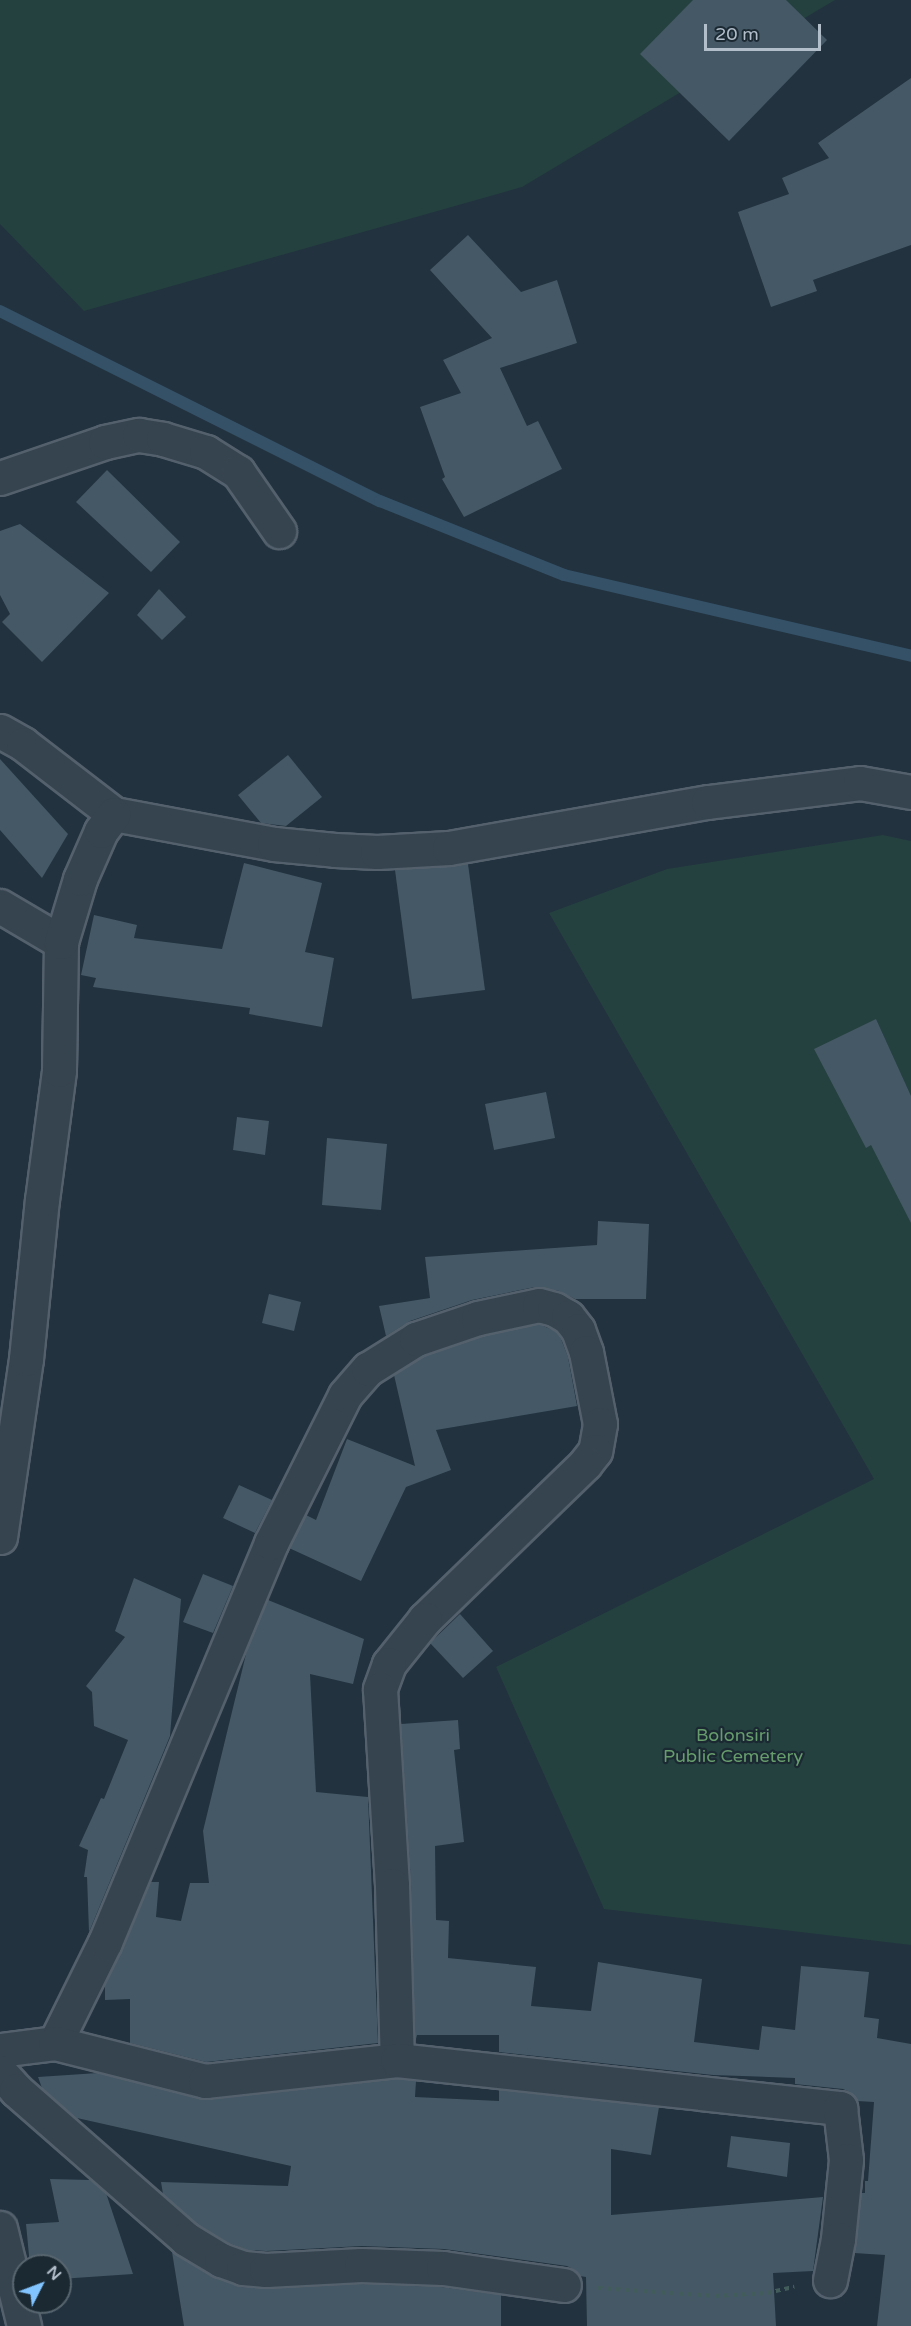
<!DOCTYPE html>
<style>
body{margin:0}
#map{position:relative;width:911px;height:2326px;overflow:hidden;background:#22323f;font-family:"Varela Round",sans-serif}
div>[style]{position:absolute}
.green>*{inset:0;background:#24403f}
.stream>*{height:12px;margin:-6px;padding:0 6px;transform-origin:6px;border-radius:6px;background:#345167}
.building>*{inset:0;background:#455865}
.path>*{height:4px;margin-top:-2px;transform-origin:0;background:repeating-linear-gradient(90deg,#425c5b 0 4.5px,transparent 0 9px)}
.roads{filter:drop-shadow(2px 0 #54616d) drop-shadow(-2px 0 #54616d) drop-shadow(0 2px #54616d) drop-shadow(0 -2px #54616d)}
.minor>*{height:33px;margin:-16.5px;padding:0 16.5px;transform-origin:16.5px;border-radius:16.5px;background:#36444f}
span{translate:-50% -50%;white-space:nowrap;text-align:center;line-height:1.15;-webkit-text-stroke:4.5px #1b2933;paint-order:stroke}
.park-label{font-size:18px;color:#679d6c}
.north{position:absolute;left:12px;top:2254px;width:60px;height:60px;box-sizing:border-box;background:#1b2933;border:2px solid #57656f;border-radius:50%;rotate:48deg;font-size:16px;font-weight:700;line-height:24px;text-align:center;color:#b2beca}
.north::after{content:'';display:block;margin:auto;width:21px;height:27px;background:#81c4ff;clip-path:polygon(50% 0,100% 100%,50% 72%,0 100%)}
.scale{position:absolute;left:704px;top:24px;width:117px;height:27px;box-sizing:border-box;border:3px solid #b2beca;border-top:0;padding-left:8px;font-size:18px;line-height:21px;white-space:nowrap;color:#b2beca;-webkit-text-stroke:4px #1b2933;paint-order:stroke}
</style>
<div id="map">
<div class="green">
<div style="clip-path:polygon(0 0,835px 0,522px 187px,84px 311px,0 224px)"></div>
<div style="clip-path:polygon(883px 835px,911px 841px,911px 1945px,604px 1909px,496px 1667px,874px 1479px,549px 913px,667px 869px)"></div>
</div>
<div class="stream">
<div style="left:0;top:311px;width:425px;rotate:26.6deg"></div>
<div style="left:380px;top:501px;width:198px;rotate:21.9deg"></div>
<div style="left:564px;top:575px;width:356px;rotate:13.1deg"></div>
</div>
<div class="building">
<div style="clip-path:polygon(693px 0,786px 0,827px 40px,729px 141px,640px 54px)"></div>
<div style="clip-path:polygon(911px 78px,911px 245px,813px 280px,817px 291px,771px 307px,738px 212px,789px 194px,782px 178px,829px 158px,818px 143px)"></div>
<div style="clip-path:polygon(468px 235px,521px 292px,557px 280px,577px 343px,500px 368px,527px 426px,538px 421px,562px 469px,464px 517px,442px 479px,445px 477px,420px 407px,461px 393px,443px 360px,492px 338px,430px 270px)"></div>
<div style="clip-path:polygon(107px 470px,180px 542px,151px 572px,76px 502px)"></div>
<div style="clip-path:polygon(20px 524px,109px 593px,42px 662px,2px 622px,10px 614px,0 595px,0 531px)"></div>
<div style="clip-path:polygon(159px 589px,186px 617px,162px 640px,137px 615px)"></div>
<div style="clip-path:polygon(288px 755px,322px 797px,286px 826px,261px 823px,238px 795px)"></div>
<div style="clip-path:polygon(0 759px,68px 834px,42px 878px,0 830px)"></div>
<div style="clip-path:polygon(244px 863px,322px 883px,305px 952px,334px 958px,322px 1027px,249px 1014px,250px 1008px,93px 987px,96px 978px,81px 975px,94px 915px,137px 925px,134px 938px,222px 949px)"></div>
<div style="clip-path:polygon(468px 864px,485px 990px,412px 999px,395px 870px)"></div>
<div style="clip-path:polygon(876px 1019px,911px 1096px,911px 1223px,871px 1145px,866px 1148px,814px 1049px)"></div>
<div style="clip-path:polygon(546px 1092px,555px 1138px,494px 1150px,485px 1104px)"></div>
<div style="clip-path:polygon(237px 1117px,269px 1121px,265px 1155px,233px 1150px)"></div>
<div style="clip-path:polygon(327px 1138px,387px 1144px,381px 1210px,322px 1205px)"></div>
<div style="clip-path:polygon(598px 1221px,649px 1224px,646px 1299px,575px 1299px,559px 1291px,535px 1287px,472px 1300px,410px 1321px,386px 1336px,379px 1306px,430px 1298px,425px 1257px,597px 1245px)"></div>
<div style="clip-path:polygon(269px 1294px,301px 1302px,294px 1331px,262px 1323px)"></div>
<div style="clip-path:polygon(539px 1324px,555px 1331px,561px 1339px,568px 1357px,577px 1406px,436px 1430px,451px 1470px,406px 1487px,361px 1581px,289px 1548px,306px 1515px,316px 1520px,347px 1439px,415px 1466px,394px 1375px,424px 1356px,483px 1336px)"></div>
<div style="clip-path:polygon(239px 1485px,272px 1500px,255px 1533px,223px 1518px)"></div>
<div style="clip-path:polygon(203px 1574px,233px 1586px,213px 1633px,183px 1622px)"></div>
<div style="clip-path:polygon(134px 1578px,181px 1599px,170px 1736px,89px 1932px,87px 1877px,84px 1877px,88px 1850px,79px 1846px,101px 1798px,104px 1799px,128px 1740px,94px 1726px,92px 1692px,86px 1686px,125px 1637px,115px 1631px)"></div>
<div style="clip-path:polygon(268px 1600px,364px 1639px,353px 1684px,310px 1674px,316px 1792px,368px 1797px,378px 2043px,206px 2062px,130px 2043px,130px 1999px,105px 2000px,105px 1984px,150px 1882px,159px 1882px,156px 1917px,181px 1921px,190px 1883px,209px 1883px,203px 1831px,248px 1646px)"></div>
<div style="clip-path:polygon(460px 1614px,493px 1651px,463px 1678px,430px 1643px)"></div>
<div style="clip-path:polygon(458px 1720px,460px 1749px,454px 1750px,464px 1842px,435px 1846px,436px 1920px,449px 1921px,448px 1958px,536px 1967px,531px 2006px,591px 2011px,598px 1962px,702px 1979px,694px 2042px,759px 2050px,762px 2026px,795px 2030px,801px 1966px,869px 1972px,864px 2017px,879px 2019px,877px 2038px,911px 2044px,911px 2326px,877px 2326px,885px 2255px,854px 2253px,861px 2193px,865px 2193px,865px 2181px,868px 2181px,874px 2102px,857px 2101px,850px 2092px,843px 2089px,795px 2084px,795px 2078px,713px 2075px,499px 2052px,499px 2035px,417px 2035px,415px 2043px,411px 1884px,401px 1724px)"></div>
<div style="clip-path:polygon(98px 2073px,207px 2100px,397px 2079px,416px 2081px,415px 2097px,499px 2101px,499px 2090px,659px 2107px,651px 2155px,611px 2149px,611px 2215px,823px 2197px,813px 2271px,773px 2273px,776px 2326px,587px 2326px,586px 2277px,580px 2276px,575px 2270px,567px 2266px,444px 2249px,362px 2246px,266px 2251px,247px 2250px,229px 2243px,197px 2224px,163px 2194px,161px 2182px,288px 2186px,291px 2166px,77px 2118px,42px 2088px,38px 2077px)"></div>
<div style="clip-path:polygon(731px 2136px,790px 2143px,787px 2177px,727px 2167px)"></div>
<div style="clip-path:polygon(50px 2179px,90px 2180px,106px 2193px,133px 2274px,60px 2279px,60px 2266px,30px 2266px,26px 2224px,59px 2222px)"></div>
<div style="clip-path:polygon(172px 2252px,211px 2276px,241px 2287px,267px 2289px,361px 2284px,441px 2287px,501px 2295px,501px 2326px,184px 2326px)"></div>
</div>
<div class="path">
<div style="left:598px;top:2288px;width:117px;rotate:3.9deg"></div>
<div style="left:715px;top:2296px;width:52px;rotate:-3.3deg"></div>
<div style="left:767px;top:2293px;width:28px;rotate:-13deg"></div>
</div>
<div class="roads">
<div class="minor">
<div style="left:0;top:478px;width:111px;rotate:-18.9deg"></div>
<div style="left:105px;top:442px;width:35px;rotate:-12deg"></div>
<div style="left:139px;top:435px;width:24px;rotate:9deg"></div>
<div style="left:163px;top:439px;width:45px;rotate:16.8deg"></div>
<div style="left:206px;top:452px;width:38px;rotate:32deg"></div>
<div style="left:238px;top:472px;width:72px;rotate:55.2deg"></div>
<div style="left:0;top:731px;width:26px;rotate:29deg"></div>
<div style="left:23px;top:744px;width:115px;rotate:37.6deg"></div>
<div style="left:114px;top:814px;width:163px;rotate:10.6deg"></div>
<div style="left:274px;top:844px;width:61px;rotate:5.6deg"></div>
<div style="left:335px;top:850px;width:42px;rotate:2.7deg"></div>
<div style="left:377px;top:852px;width:72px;rotate:-3.2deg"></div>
<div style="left:449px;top:848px;width:263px;rotate:-10.1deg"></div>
<div style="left:708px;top:802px;width:153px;rotate:-7.1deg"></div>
<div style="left:860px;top:783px;width:52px;rotate:10deg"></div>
<div style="left:0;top:906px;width:71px;rotate:30.5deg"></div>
<div style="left:0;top:1537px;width:180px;rotate:-81.7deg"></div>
<div style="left:26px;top:1359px;width:160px;rotate:-84.3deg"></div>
<div style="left:42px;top:1200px;width:131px;rotate:-82.5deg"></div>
<div style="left:59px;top:1070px;width:128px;rotate:-89.1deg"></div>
<div style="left:61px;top:942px;width:66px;rotate:-73.2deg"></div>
<div style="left:80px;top:879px;width:52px;rotate:-66.4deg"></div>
<div style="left:101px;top:831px;width:21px;rotate:-53deg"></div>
<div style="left:55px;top:2043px;width:113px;rotate:-63.7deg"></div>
<div style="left:105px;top:1942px;width:432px;rotate:-67.4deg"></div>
<div style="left:271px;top:1543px;width:165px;rotate:-63.4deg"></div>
<div style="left:345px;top:1395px;width:35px;rotate:-49deg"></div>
<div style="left:368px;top:1369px;width:57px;rotate:-32deg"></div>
<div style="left:416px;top:1339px;width:65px;rotate:-18.7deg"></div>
<div style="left:478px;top:1318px;width:62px;rotate:-12deg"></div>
<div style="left:539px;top:1305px;width:16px;rotate:15deg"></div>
<div style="left:554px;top:1309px;width:16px;rotate:30deg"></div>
<div style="left:568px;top:1317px;width:16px;rotate:52deg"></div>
<div style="left:578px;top:1330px;width:23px;rotate:70deg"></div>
<div style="left:586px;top:1352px;width:73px;rotate:79deg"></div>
<div style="left:600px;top:1424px;width:27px;rotate:100deg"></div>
<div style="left:595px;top:1451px;width:16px;rotate:128deg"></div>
<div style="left:585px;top:1464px;width:223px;rotate:135.9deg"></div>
<div style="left:425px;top:1619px;width:58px;rotate:128.7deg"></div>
<div style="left:389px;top:1664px;width:27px;rotate:110deg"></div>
<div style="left:380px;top:1689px;width:196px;rotate:86.5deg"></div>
<div style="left:392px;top:1885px;width:175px;rotate:88.4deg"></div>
<div style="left:0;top:2050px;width:55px;rotate:-7.3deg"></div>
<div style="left:55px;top:2043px;width:155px;rotate:14.2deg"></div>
<div style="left:205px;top:2081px;width:193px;rotate:-6.2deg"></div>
<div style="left:397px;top:2060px;width:446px;rotate:6.2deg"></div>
<div style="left:840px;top:2108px;width:52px;rotate:83.4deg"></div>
<div style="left:846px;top:2160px;width:79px;rotate:95.8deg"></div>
<div style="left:838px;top:2239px;width:42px;rotate:101deg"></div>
<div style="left:0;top:2072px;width:24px;rotate:48deg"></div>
<div style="left:16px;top:2090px;width:226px;rotate:41.2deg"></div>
<div style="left:186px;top:2239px;width:41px;rotate:31deg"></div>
<div style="left:221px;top:2260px;width:23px;rotate:20deg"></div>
<div style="left:243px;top:2268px;width:23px;rotate:5deg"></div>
<div style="left:266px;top:2270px;width:95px;rotate:-3deg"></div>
<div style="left:361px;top:2265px;width:82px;rotate:2.1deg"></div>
<div style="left:443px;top:2268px;width:122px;rotate:8deg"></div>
<div style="left:0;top:2228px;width:101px;rotate:76.2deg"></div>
</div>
</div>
<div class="park-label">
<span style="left:733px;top:1746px">Bolonsiri<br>Public Cemetery</span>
</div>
<div class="north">N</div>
<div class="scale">20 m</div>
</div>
